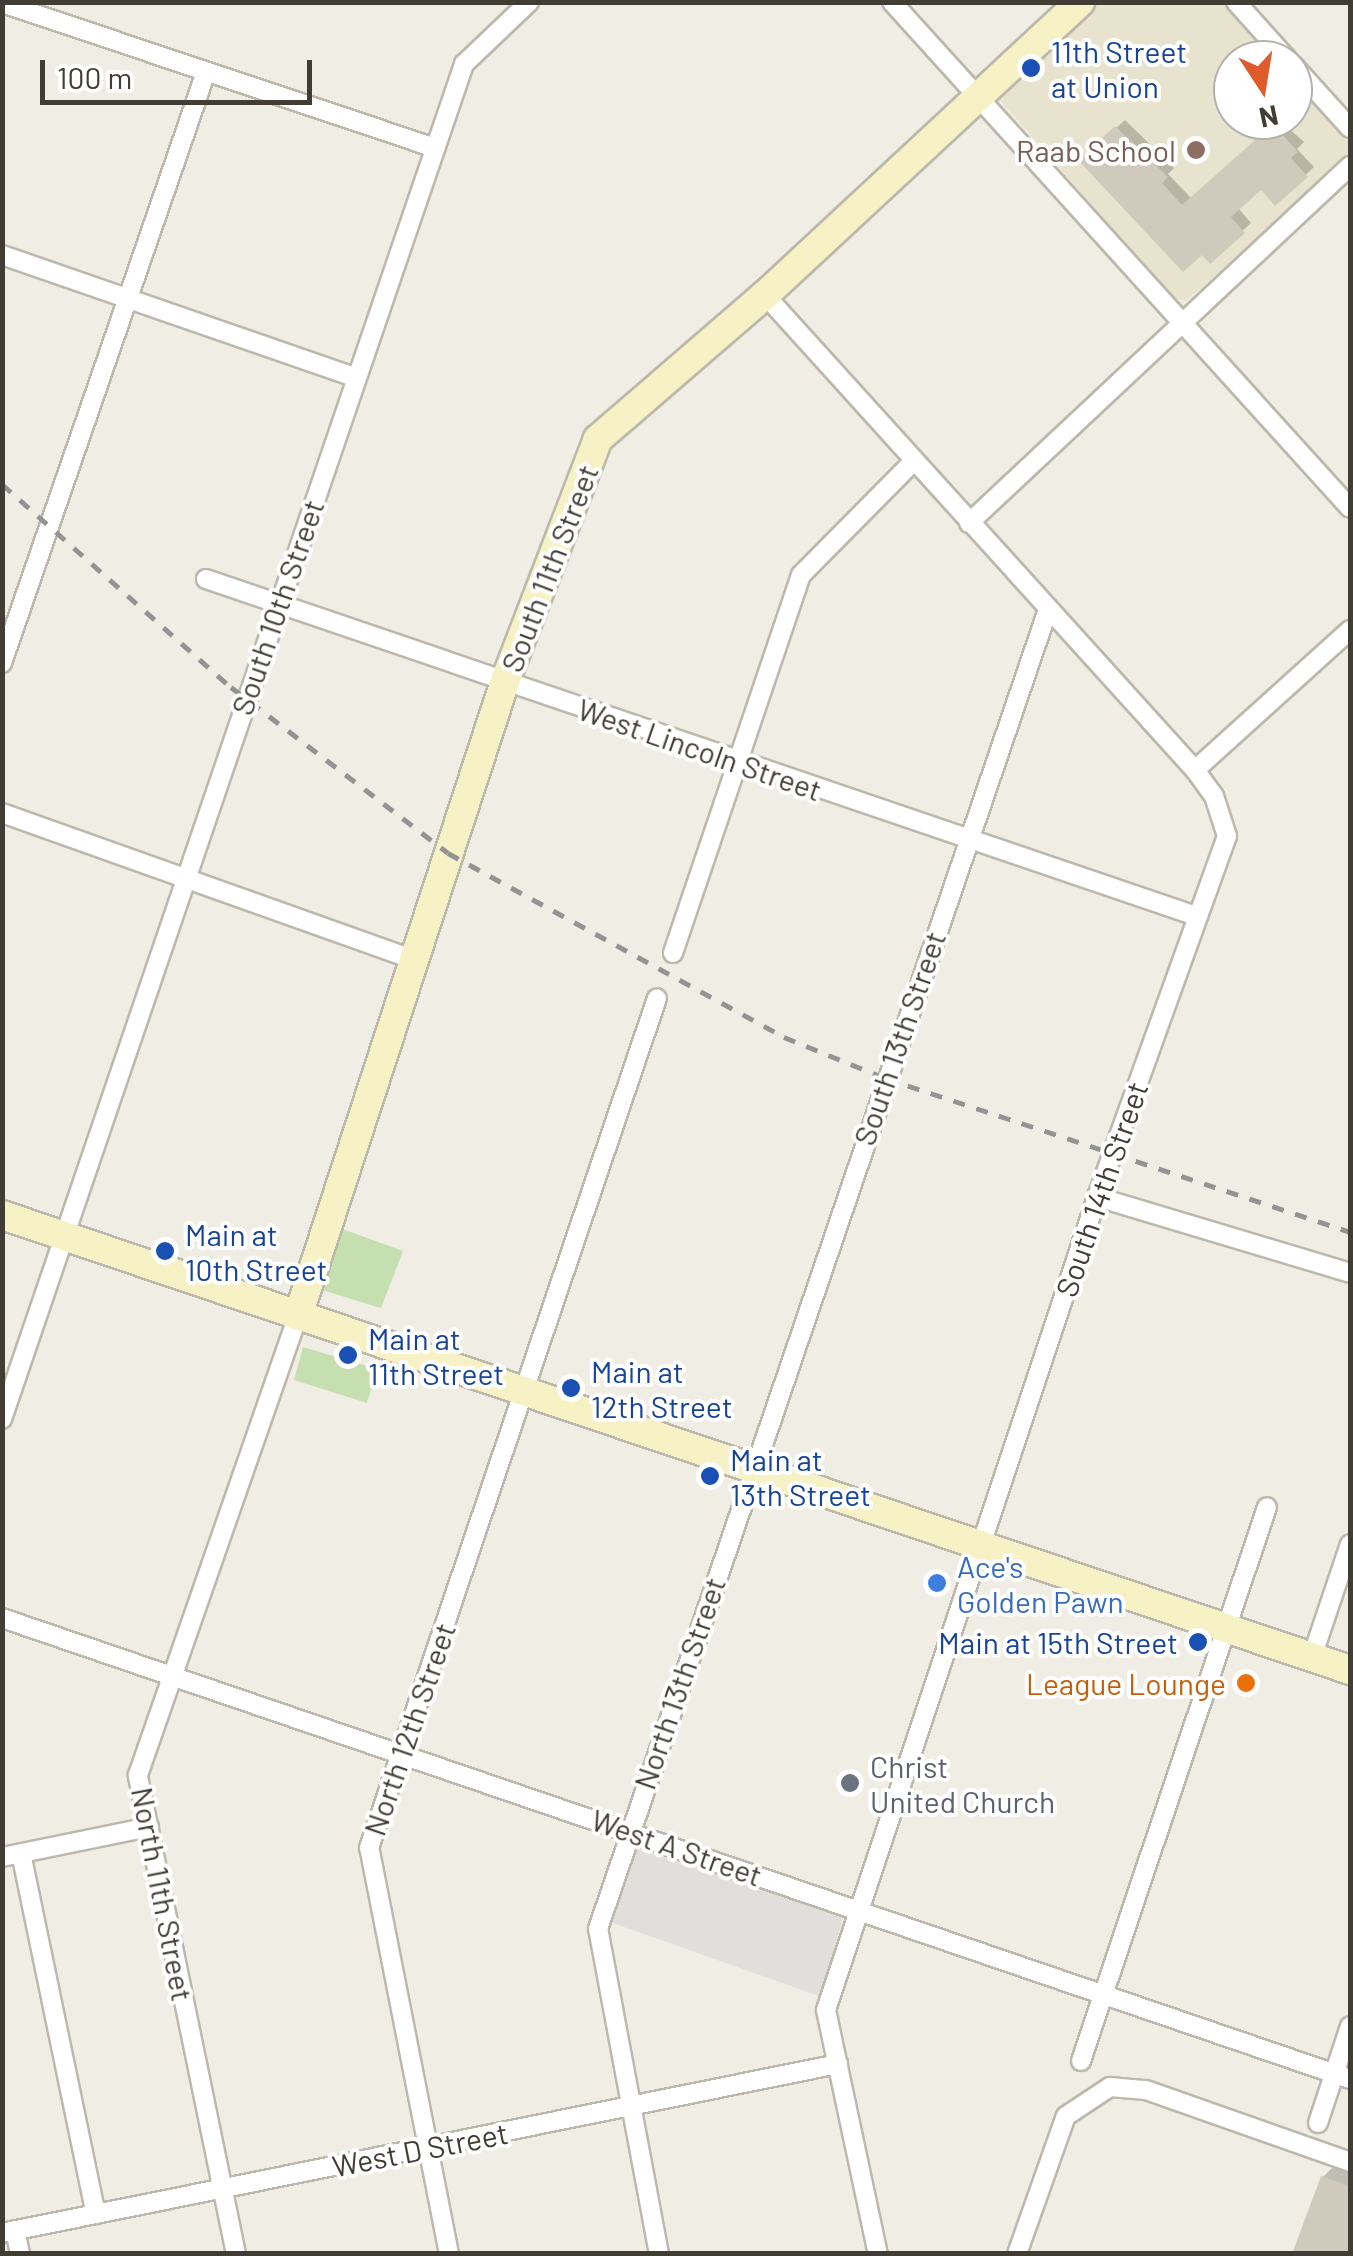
<!DOCTYPE html>
<style>
body{margin:0}
#map{position:relative;width:1353px;height:2256px;overflow:hidden;background:#efede4;font-family:Barlow,sans-serif}
div>[style]{position:absolute}
.education>*{inset:0;background:#e7e3cf}
.green>*{inset:0;background:#c5dfb1}
.parking>*{inset:0;background:#e0dfdc}
.shadow>*{inset:0;background:#0003}
.building>*{inset:0;background:#cfcabb}
.roads{filter:drop-shadow(2px 0 #bcb8ab) drop-shadow(-2px 0 #bcb8ab) drop-shadow(0 2px #bcb8ab) drop-shadow(0 -2px #bcb8ab)}
.street>*{height:18px;margin:-9px;padding:0 9px;transform-origin:9px;border-radius:9px;background:#fff}
.secondary>*{height:28px;margin:-14px;padding:0 14px;transform-origin:14px;border-radius:14px;background:#f7f1c6}
.rail>*{height:5px;margin-top:-2.5px;transform-origin:0;background:repeating-linear-gradient(90deg,#939393 0 12px,transparent 0 24px)}
.dots>*{width:28px;height:28px;translate:-50% -50%;box-sizing:border-box;border:5px solid #fff;border-radius:50%}
span{translate:-50% -50%;white-space:nowrap;text-align:center;line-height:1.15;-webkit-text-stroke:8px #fff;paint-order:stroke}
.transit-label{font-size:30px;color:#164399}
.left{translate:0 -50%;text-align:left}
.right{translate:-100% -50%;text-align:right}
.education-label{font-size:30px;color:#785e54}
.street-label{font-size:30px;color:#413d34}
.shop-label{font-size:30px;color:#366cbe}
.food-label{font-size:30px;color:#c56008}
.worship-label{font-size:30px;color:#5b616d}
.frame{position:absolute;inset:0;border:5px solid #413d34;pointer-events:none}
.north{position:absolute;left:1213px;top:40px;width:100px;height:100px;box-sizing:border-box;background:#fff;border:2px solid #b3b1ae;border-radius:50%;rotate:168deg;font-size:28px;font-weight:700;line-height:40px;text-align:center;color:#413d34}
.north::after{content:'';display:block;margin:auto;width:35px;height:45px;background:#df5b2b;clip-path:polygon(50% 0,100% 100%,50% 72%,0 100%)}
.scale{position:absolute;left:40px;top:60px;width:272px;height:45px;box-sizing:border-box;border:5px solid #413d34;border-top:0;padding-left:12px;font-size:30px;line-height:35px;white-space:nowrap;color:#413d34;-webkit-text-stroke:8px #fff;paint-order:stroke}
</style>
<div id="map">
<div class="education">
<div style="clip-path:polygon(1096px 3px,1224px 3px,1276px 60px,1233px 60px,1233px 120px,1293px 120px,1293px 79px,1350px 143px,1350px 157px,1186px 301px,1174px 298px,997px 97px)"></div>
</div>
<div class="green">
<div style="clip-path:polygon(337px 1227px,403px 1251px,381px 1308px,309px 1286px)"></div>
<div style="clip-path:polygon(303px 1347px,377px 1369px,367px 1403px,294px 1380px)"></div>
</div>
<div class="parking">
<div style="clip-path:polygon(637px 1844px,844px 1913px,822px 1997px,610px 1922px)"></div>
</div>
<div class="shadow">
<div style="clip-path:polygon(1125px 120px,1174px 168px,1168px 174px,1192px 199px,1279px 120px,1304px 142px,1297px 149px,1314px 167px,1276px 203px,1261px 187px,1238px 208px,1251px 223px,1210px 261px,1082px 160px)"></div>
<div style="clip-path:polygon(1334px 2166px,1350px 2171px,1350px 2254px,1309px 2254px,1323px 2177px)"></div>
</div>
<div class="building">
<div style="clip-path:polygon(1273px 124px,1298px 152px,1291px 158px,1308px 177px,1275px 206px,1261px 190px,1231px 217px,1245px 233px,1210px 264px,1202px 255px,1183px 272px,1078px 160px,1115px 126px,1168px 177px,1162px 183px,1182px 205px)"></div>
<div style="clip-path:polygon(1321px 2176px,1350px 2186px,1350px 2254px,1292px 2254px)"></div>
</div>
<div class="roads">
<div class="street">
<div style="left:892px;top:2px;width:682px;rotate:47.85deg"></div>
<div style="left:1236px;top:2px;width:78px;rotate:48.1deg"></div>
<div style="left:2px;top:3px;width:457px;rotate:18.5deg"></div>
<div style="left:1293px;top:65px;width:85px;rotate:47.9deg"></div>
<div style="left:2px;top:255px;width:373px;rotate:19.1deg"></div>
<div style="left:765px;top:295px;width:641px;rotate:47.85deg"></div>
<div style="left:1195px;top:770px;width:32px;rotate:54deg"></div>
<div style="left:1214px;top:796px;width:42px;rotate:72deg"></div>
<div style="left:1227px;top:836px;width:384px;rotate:109.8deg"></div>
<div style="left:1097px;top:1197px;width:857px;rotate:108.43deg"></div>
<div style="left:826px;top:2010px;width:249px;rotate:78deg"></div>
<div style="left:969px;top:523px;width:522px;rotate:-43.14deg"></div>
<div style="left:206px;top:579px;width:1046px;rotate:18.8deg"></div>
<div style="left:2px;top:663px;width:625px;rotate:-70.96deg"></div>
<div style="left:1195px;top:770px;width:209px;rotate:-42.1deg"></div>
<div style="left:2px;top:813px;width:436px;rotate:19.6deg"></div>
<div style="left:673px;top:953px;width:399px;rotate:-71.3deg"></div>
<div style="left:801px;top:575px;width:159px;rotate:-45.3deg"></div>
<div style="left:1097px;top:1197px;width:264px;rotate:16.7deg"></div>
<div style="left:2px;top:1419px;width:1432px;rotate:-71.17deg"></div>
<div style="left:464px;top:64px;width:90px;rotate:-43.6deg"></div>
<div style="left:2px;top:1618px;width:1425px;rotate:18.88deg"></div>
<div style="left:1312px;top:1657px;width:119px;rotate:-71.4deg"></div>
<div style="left:21px;top:1853px;width:369px;rotate:78.3deg"></div>
<div style="left:2px;top:1857px;width:150px;rotate:-11.5deg"></div>
<div style="left:1081px;top:2061px;width:584px;rotate:-71.44deg"></div>
<div style="left:1318px;top:2123px;width:102px;rotate:-71.7deg"></div>
<div style="left:15px;top:2230px;width:25px;rotate:78deg"></div>
<div style="left:2px;top:2233px;width:853px;rotate:-11.43deg"></div>
<div style="left:236px;top:2254px;width:489px;rotate:-101.6deg"></div>
<div style="left:138px;top:1775px;width:486px;rotate:-70.8deg"></div>
<div style="left:449px;top:2254px;width:414px;rotate:-101.1deg"></div>
<div style="left:369px;top:1848px;width:897px;rotate:-71.28deg"></div>
<div style="left:659px;top:2254px;width:331px;rotate:-100.6deg"></div>
<div style="left:598px;top:1929px;width:1391px;rotate:-71.17deg"></div>
<div style="left:1017px;top:2254px;width:146px;rotate:-70.5deg"></div>
<div style="left:1066px;top:2116px;width:53px;rotate:-33.4deg"></div>
<div style="left:1110px;top:2087px;width:36px;rotate:5deg"></div>
<div style="left:1146px;top:2090px;width:216px;rotate:19.4deg"></div>
</div>
<div class="secondary">
<div style="left:2px;top:1215px;width:1423px;rotate:18.65deg"></div>
<div style="left:298px;top:1316px;width:668px;rotate:-71.94deg"></div>
<div style="left:505px;top:681px;width:259px;rotate:-69deg"></div>
<div style="left:598px;top:439px;width:221px;rotate:-40.8deg"></div>
<div style="left:765px;top:295px;width:430px;rotate:-42.9deg"></div>
</div>
</div>
<div class="rail">
<div style="left:2px;top:484px;width:306px;rotate:41.6deg"></div>
<div style="left:231px;top:687px;width:273px;rotate:37.4deg"></div>
<div style="left:448px;top:853px;width:383px;rotate:28.7deg"></div>
<div style="left:784px;top:1037px;width:109px;rotate:22.1deg"></div>
<div style="left:885px;top:1078px;width:490px;rotate:18.3deg"></div>
</div>
<div class="dots">
<div style="left:1031px;top:68px;background:#1a4fb4"></div>
<div style="left:1196px;top:150px;background:#8d6e63"></div>
<div style="left:165px;top:1251px;background:#1a4fb4"></div>
<div style="left:348px;top:1355px;background:#1a4fb4"></div>
<div style="left:571px;top:1388px;background:#1a4fb4"></div>
<div style="left:710px;top:1476px;background:#1a4fb4"></div>
<div style="left:937px;top:1583px;background:#3f7fe0"></div>
<div style="left:1198px;top:1642px;background:#1a4fb4"></div>
<div style="left:1246px;top:1683px;background:#e8710a"></div>
<div style="left:850px;top:1783px;background:#6b7280"></div>
</div>
<div class="transit-label">
<span class="left" style="left:1051px;top:68px">11th Street<br>at Union</span>
<span class="left" style="left:185px;top:1251px">Main at<br>10th Street</span>
<span class="left" style="left:368px;top:1355px">Main at<br>11th Street</span>
<span class="left" style="left:591px;top:1388px">Main at<br>12th Street</span>
<span class="left" style="left:730px;top:1476px">Main at<br>13th Street</span>
<span class="right" style="left:1178px;top:1642px">Main at 15th Street</span>
</div>
<div class="education-label">
<span class="right" style="left:1176px;top:150px">Raab School</span>
</div>
<div class="street-label">
<span style="left:549px;top:568px;rotate:-69deg">South 11th Street</span>
<span style="left:277px;top:607px;rotate:-71deg">South 10th Street</span>
<span style="left:700px;top:749px;rotate:19deg">West Lincoln Street</span>
<span style="left:899px;top:1038px;rotate:-71deg">South 13th Street</span>
<span style="left:1101px;top:1189px;rotate:-71deg">South 14th Street</span>
<span style="left:679px;top:1683px;rotate:-71deg">North 13th Street</span>
<span style="left:409px;top:1729px;rotate:-71deg">North 12th Street</span>
<span style="left:677px;top:1847px;rotate:19deg">West A Street</span>
<span style="left:163px;top:1894px;rotate:79deg">North 11th Street</span>
<span style="left:420px;top:2149px;rotate:-11deg">West D Street</span>
</div>
<div class="shop-label">
<span class="left" style="left:957px;top:1583px">Ace's<br>Golden Pawn</span>
</div>
<div class="food-label">
<span class="right" style="left:1226px;top:1683px">League Lounge</span>
</div>
<div class="worship-label">
<span class="left" style="left:870px;top:1783px">Christ<br>United Church</span>
</div>
<div class="frame"></div>
<div class="north">N</div>
<div class="scale">100 m</div>
</div>
